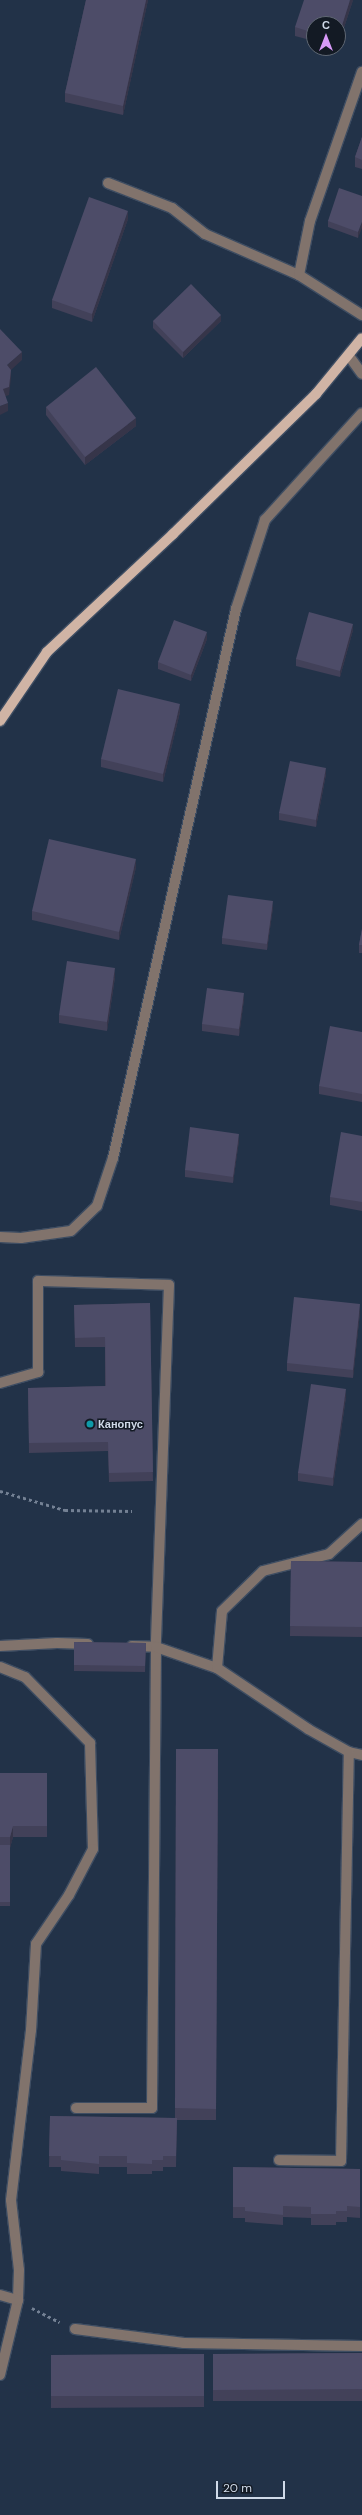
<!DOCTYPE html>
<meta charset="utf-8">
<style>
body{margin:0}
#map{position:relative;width:362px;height:2515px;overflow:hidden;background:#223248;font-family:"DM Sans",sans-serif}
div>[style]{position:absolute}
.path>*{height:2.5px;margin-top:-1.25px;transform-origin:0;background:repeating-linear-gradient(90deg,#748194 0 3px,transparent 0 6px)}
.roads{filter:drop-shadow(1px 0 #3e4d62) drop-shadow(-1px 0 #3e4d62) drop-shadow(0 1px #3e4d62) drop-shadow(0 -1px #3e4d62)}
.minor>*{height:10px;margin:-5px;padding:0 5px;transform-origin:5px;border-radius:5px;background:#81736c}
.major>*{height:10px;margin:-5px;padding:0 5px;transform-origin:5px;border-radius:5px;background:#d0b4a5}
.wall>*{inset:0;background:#424159}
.shaded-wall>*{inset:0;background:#363549}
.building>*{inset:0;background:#4d4c68}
.dots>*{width:11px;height:11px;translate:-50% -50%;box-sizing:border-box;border:2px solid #131a24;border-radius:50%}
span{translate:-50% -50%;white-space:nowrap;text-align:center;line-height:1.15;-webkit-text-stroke:3px #131a24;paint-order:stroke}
.poi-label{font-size:11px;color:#d0dae9;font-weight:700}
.left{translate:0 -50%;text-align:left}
.north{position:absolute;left:306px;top:16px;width:40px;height:40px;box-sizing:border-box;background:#131a24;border:1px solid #5f6773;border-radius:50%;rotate:0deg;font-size:11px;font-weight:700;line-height:16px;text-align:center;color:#d0dae9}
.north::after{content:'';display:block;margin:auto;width:14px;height:18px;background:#d89af8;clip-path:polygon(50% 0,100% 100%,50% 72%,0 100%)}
.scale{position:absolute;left:216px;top:2481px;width:69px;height:18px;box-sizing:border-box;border:2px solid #d0dae9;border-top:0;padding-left:5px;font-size:12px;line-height:14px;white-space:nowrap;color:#d0dae9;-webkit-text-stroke:3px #131a24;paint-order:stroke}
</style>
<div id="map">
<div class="path">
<div style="left:0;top:1491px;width:68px;rotate:16.3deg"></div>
<div style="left:65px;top:1510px;width:67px;rotate:0.9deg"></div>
<div style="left:32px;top:2308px;width:31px;rotate:27deg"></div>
</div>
<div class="roads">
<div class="minor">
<div style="left:108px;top:183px;width:69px;rotate:21.3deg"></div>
<div style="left:172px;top:208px;width:42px;rotate:38.2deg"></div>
<div style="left:205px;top:234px;width:103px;rotate:23.6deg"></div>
<div style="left:299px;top:275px;width:75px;rotate:32.4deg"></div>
<div style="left:299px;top:275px;width:55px;rotate:-78.5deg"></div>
<div style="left:310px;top:221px;width:158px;rotate:-70.8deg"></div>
<div style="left:349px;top:356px;width:22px;rotate:54deg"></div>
<div style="left:0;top:1237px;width:21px;rotate:3deg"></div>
<div style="left:21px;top:1238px;width:50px;rotate:-8deg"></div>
<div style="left:71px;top:1231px;width:36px;rotate:-44deg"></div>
<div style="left:97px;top:1206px;width:51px;rotate:-71.6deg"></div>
<div style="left:113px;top:1158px;width:563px;rotate:-77.37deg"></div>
<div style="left:236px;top:609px;width:94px;rotate:-72deg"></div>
<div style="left:265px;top:520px;width:144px;rotate:-47.8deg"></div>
<div style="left:0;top:1383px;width:40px;rotate:-16deg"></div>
<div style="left:38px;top:1372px;width:91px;rotate:-90deg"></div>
<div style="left:38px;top:1281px;width:131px;rotate:1.7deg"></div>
<div style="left:169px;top:1285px;width:362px;rotate:92.1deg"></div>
<div style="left:156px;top:1647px;width:461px;rotate:90.5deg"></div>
<div style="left:152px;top:2108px;width:76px;rotate:180deg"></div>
<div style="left:0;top:1646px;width:57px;rotate:-3deg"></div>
<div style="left:57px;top:1643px;width:31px;rotate:2deg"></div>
<div style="left:132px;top:1646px;width:24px;rotate:2deg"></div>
<div style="left:156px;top:1647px;width:65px;rotate:19deg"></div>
<div style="left:217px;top:1668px;width:110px;rotate:33.8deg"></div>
<div style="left:308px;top:1729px;width:47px;rotate:29.3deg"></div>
<div style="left:349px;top:1752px;width:13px;rotate:13deg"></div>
<div style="left:0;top:1667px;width:27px;rotate:22deg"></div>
<div style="left:25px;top:1677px;width:93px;rotate:45.4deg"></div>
<div style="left:90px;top:1743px;width:106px;rotate:88.4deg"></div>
<div style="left:93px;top:1849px;width:52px;rotate:117.6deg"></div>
<div style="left:69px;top:1895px;width:59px;rotate:124deg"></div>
<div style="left:36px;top:1944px;width:86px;rotate:93.3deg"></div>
<div style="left:31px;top:2030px;width:171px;rotate:96.7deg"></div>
<div style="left:11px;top:2200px;width:70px;rotate:83.5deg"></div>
<div style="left:19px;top:2270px;width:30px;rotate:92deg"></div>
<div style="left:18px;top:2300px;width:77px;rotate:103.5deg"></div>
<div style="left:217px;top:1668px;width:57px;rotate:-85deg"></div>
<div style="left:222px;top:1611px;width:57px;rotate:-44.3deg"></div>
<div style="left:263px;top:1571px;width:68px;rotate:-14.4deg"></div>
<div style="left:329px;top:1554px;width:45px;rotate:-42.3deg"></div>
<div style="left:279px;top:2160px;width:62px;rotate:0.9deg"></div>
<div style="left:341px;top:2161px;width:409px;rotate:-88.9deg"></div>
<div style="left:0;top:2295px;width:19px;rotate:16deg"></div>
<div style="left:75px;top:2329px;width:110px;rotate:7.3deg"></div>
<div style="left:184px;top:2343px;width:178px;rotate:1deg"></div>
</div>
<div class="major">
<div style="left:0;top:721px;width:83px;rotate:-55.7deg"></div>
<div style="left:47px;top:652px;width:173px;rotate:-43.1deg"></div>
<div style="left:173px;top:534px;width:200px;rotate:-44.4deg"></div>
<div style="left:316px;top:394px;width:72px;rotate:-50.6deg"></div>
</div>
</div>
<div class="wall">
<div style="clip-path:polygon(86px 0,148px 0,123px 115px,65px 102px,65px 93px)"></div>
<div style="clip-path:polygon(353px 0,338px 46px,338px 24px,314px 24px,314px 41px,295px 36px,295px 27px)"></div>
<div style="clip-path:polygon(362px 137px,362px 169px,355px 167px,355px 157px)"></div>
<div style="clip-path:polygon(362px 196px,358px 238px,328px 227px,328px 221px)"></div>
<div style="clip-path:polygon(128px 219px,92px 322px,52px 308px,52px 300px)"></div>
<div style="clip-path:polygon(153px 321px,221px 321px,183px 358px,153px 328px)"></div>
<div style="clip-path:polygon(46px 407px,136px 426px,85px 465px,46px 415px)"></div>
<div style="clip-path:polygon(353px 630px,340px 677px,296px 666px,296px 659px)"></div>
<div style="clip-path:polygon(207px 639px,191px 681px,158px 669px,158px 662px)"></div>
<div style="clip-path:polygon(180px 712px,163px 782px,101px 767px,101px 759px)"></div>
<div style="clip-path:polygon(326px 774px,316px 827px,279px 820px,279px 813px)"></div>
<div style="clip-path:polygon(136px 867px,119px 940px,32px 920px,32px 911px)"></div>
<div style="clip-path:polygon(273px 907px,267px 950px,222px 944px,222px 938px)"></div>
<div style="clip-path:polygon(362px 929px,362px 953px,359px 953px,359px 945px)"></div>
<div style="clip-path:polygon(115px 977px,107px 1031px,59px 1023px,59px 1015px)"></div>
<div style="clip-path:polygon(244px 999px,239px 1036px,202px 1031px,202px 1024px)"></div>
<div style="clip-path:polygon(362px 1032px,362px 1102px,319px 1094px,319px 1086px)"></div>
<div style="clip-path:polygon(362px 1136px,362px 1211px,330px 1205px,330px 1197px)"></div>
<div style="clip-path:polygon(239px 1140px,233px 1183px,185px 1177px,185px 1170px)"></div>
<div style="clip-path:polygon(150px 1303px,153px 1481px,109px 1482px,108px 1451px,29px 1453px,28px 1388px,105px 1386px,105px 1347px,75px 1347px,74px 1305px)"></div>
<div style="clip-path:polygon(360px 1312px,353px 1378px,287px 1371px,287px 1363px)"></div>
<div style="clip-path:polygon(346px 1397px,333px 1486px,298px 1481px,298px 1473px)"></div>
<div style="clip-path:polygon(291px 1561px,362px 1562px,362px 1637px,290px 1636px)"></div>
<div style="clip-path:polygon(74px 1642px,146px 1643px,145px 1672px,74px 1671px)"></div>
<div style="clip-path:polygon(176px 1749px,218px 1749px,216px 2120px,177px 2120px,176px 2167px,163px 2167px,163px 2171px,152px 2171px,152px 2174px,127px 2174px,127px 2167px,99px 2167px,99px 2174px,61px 2171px,61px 2167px,49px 2167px,50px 2116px,175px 2118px)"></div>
<div style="clip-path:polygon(0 1773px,47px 1773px,47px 1837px,13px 1837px,10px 1848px,10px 1906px,0 1906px)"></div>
<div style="clip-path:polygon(233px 2167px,360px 2169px,360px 2218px,347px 2217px,347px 2222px,336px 2222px,336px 2225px,311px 2225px,311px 2218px,283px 2217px,283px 2225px,245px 2222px,245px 2218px,233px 2218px)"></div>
<div style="clip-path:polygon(362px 2353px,362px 2401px,213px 2401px,213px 2354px)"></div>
<div style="clip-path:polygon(204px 2354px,204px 2407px,51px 2408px,51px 2355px)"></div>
</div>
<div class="shaded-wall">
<div style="clip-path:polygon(146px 0,148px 0,123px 115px,123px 106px)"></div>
<div style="clip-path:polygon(350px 0,353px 0,338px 46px,338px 38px)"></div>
<div style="clip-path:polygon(128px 211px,128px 219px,92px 322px,92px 314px)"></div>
<div style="clip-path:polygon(362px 222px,362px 228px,358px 238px,358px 232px)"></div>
<div style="clip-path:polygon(221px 315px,221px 321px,183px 358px,183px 352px)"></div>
<div style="clip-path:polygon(22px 352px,22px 360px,11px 370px,11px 378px,9px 395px,3px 397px,3px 389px,7px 365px)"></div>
<div style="clip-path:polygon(8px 403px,8px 411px,0 415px,0 406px)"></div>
<div style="clip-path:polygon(136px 418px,136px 426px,85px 465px,85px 457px)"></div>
<div style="clip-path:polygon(353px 624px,353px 630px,340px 677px,340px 671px)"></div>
<div style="clip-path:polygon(207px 632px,207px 639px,191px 681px,191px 675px)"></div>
<div style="clip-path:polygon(180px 704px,180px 712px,163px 782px,163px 774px)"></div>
<div style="clip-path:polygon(326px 768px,326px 774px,316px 827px,316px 820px)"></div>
<div style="clip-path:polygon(136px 859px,136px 867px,119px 940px,119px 932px)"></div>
<div style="clip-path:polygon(273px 901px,273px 907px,267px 950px,267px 944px)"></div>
<div style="clip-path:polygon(115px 968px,115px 977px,107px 1031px,107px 1022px)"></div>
<div style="clip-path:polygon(244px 993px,244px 999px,239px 1036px,239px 1029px)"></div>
<div style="clip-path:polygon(239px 1134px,239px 1140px,233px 1183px,233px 1177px)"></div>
<div style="clip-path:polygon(360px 1304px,360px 1312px,353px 1378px,353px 1370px)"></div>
<div style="clip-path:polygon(346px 1389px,346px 1397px,333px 1486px,333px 1478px)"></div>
<div style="clip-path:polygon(13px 1826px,13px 1837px,10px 1848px,10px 1837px)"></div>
</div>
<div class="building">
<div style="clip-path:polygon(86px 0,146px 0,123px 106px,65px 93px)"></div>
<div style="clip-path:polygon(304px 0,350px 0,338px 38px,338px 24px,314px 24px,314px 33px,295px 27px)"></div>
<div style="clip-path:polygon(362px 137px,362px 160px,355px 157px)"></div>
<div style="clip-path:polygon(339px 188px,362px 196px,362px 222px,358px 232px,328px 221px)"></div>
<div style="clip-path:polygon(89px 197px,128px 211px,92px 314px,52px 300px)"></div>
<div style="clip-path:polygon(191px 284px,221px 315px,183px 352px,153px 321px)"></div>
<div style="clip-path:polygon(0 329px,22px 352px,7px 365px,11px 370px,9px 387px,3px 389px,8px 403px,0 406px)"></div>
<div style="clip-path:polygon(96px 367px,136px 418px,85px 457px,46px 407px)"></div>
<div style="clip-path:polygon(309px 612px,353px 624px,340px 671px,296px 659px)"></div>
<div style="clip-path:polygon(174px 620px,207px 632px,191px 675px,158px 662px)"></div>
<div style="clip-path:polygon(118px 689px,180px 704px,163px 774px,101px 759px)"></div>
<div style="clip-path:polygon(290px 761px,326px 768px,316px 820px,279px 813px)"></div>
<div style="clip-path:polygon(49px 839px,136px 859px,119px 932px,32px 911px)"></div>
<div style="clip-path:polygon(228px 895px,273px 901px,267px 944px,222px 938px)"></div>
<div style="clip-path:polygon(362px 929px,362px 945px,359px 945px)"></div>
<div style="clip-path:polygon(67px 961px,115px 968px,107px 1022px,59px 1015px)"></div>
<div style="clip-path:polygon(207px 988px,244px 993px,239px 1029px,202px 1024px)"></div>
<div style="clip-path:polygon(330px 1026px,362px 1032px,362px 1094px,319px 1086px)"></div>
<div style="clip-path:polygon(190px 1127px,239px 1134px,233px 1177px,185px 1170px)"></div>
<div style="clip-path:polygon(341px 1132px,362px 1136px,362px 1202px,330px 1197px)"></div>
<div style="clip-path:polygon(294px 1297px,360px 1304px,353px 1370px,287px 1363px)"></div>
<div style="clip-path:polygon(150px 1303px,153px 1472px,109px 1473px,108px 1442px,29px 1443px,28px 1388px,106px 1386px,105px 1337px,75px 1338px,74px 1305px)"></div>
<div style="clip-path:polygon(311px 1384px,346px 1389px,333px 1478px,298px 1473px)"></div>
<div style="clip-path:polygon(291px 1561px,362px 1562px,362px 1627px,290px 1626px)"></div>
<div style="clip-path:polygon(74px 1642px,146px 1643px,145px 1666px,74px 1665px)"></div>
<div style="clip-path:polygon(176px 1749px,218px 1749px,216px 2109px,175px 2108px)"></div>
<div style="clip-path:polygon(0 1773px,47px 1773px,47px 1826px,13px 1826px,10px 1837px,0 1837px)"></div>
<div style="clip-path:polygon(0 1845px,10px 1845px,10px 1902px,0 1902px)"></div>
<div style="clip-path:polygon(50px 2116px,177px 2118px,176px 2156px,163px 2156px,163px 2160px,152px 2160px,152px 2164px,127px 2163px,127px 2156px,99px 2156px,99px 2164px,61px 2160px,61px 2156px,49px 2156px)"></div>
<div style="clip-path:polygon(233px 2167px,360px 2169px,360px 2207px,347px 2206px,347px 2211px,336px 2211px,336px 2214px,311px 2214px,311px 2207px,283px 2206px,283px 2215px,245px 2211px,245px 2207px,233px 2207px)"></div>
<div style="clip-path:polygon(362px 2353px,362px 2389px,213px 2390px,213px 2354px)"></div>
<div style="clip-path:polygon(204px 2354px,204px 2396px,51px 2396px,51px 2355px)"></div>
</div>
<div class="dots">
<div style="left:90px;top:1424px;background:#0f9aa8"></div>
</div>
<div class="poi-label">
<span class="left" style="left:98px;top:1424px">Канопус</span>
</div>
<div class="north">С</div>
<div class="scale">20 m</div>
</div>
